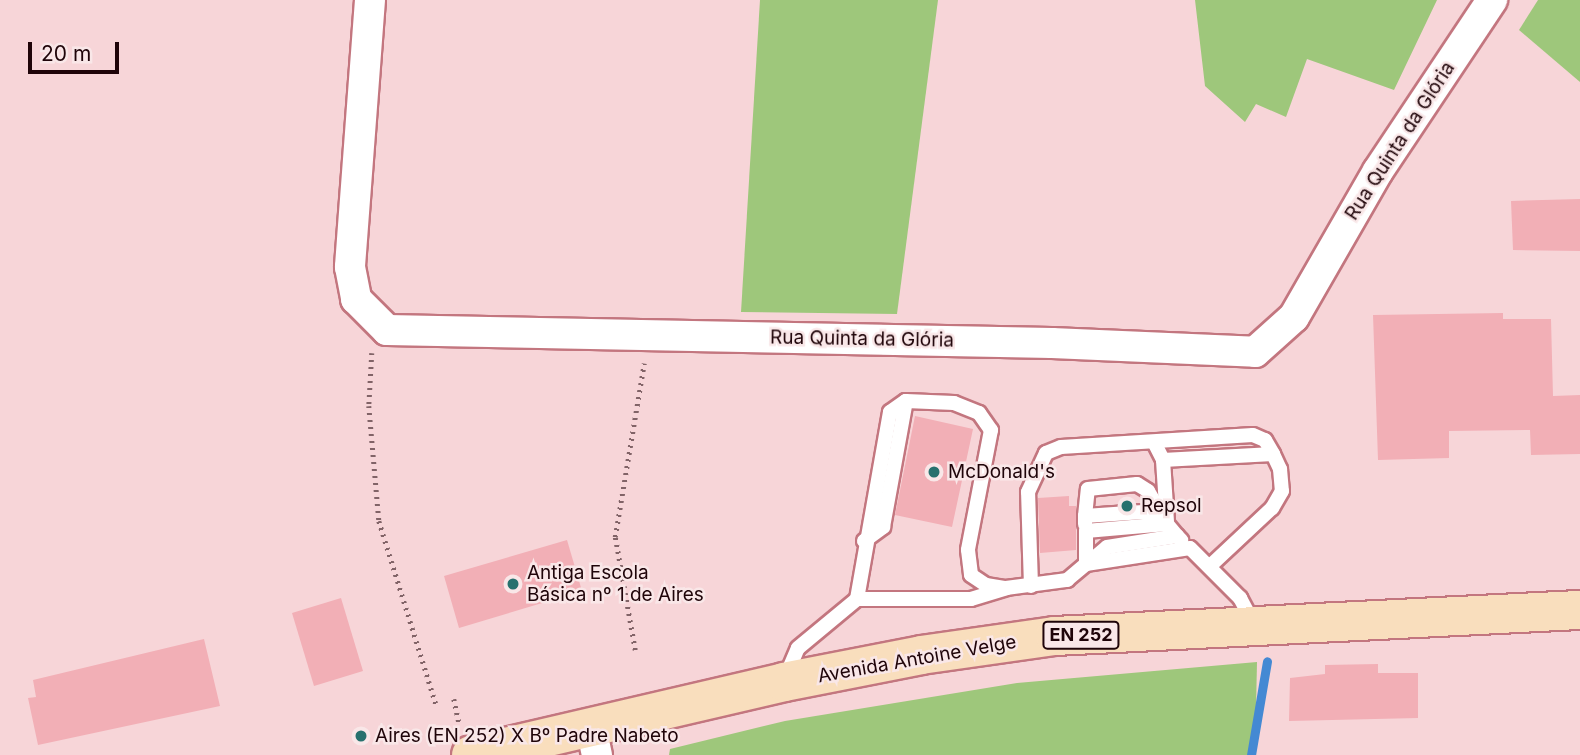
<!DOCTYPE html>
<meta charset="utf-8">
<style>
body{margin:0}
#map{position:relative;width:1580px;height:755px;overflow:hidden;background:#f7d5d8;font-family:Inter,sans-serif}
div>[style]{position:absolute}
.green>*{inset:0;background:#9ec77b}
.stream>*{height:9px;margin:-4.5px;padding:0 4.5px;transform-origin:4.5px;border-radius:4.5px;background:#4489d3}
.building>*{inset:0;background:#f2afb6}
.path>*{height:4.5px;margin-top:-2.25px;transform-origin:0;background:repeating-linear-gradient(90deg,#816367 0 2px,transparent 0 7px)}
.roads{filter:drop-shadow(2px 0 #c3767f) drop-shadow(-2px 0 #c3767f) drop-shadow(0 2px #c3767f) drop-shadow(0 -2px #c3767f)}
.service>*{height:14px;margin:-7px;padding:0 7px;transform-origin:7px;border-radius:7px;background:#fff}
.minor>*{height:30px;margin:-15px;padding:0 15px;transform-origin:15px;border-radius:15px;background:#fff}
.primary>*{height:38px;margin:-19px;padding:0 19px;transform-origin:19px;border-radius:19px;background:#f9debd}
.dots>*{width:19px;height:19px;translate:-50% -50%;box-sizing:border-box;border:4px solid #f9e7e8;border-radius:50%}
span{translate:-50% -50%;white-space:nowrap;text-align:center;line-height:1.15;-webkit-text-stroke:5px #f9e7e8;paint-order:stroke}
.shield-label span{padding:2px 5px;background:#f9e7e8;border:2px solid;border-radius:5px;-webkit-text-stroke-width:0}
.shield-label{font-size:18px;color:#1f0409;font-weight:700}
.street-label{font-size:19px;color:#1f0409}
.poi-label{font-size:19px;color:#1f0409}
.left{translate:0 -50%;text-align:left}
.scale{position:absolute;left:28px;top:42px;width:91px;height:32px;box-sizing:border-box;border:4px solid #1f0409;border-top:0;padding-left:9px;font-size:21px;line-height:24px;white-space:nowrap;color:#1f0409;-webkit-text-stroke:5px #f9e7e8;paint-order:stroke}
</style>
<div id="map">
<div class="green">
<div style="clip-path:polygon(760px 0,938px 0,897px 314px,741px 312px)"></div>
<div style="clip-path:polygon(1195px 0,1437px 0,1394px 90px,1307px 59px,1286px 117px,1256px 104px,1245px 122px,1205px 86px)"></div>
<div style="clip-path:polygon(1538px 0,1580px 0,1580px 82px,1519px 30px)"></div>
<div style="clip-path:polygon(1257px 662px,1255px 755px,669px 755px,670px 749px,785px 721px,1017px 683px)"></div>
</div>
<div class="stream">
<div style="left:1251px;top:755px;width:95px;rotate:-80.3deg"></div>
</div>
<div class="building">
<div style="clip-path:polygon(1580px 199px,1580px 251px,1513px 250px,1511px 201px)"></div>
<div style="clip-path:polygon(1503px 313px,1503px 319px,1551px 319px,1553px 396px,1580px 395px,1580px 454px,1531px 455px,1530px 430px,1449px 431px,1449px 458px,1378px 460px,1373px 315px)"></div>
<div style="clip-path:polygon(915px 416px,973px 429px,952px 527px,895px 515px)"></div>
<div style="clip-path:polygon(1069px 496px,1069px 506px,1076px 506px,1076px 550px,1040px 553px,1038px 498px)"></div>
<div style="clip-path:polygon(567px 540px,582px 591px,459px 628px,444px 576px)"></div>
<div style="clip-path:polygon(341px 598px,363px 671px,314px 686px,292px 613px)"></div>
<div style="clip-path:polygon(204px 639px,220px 706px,38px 745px,28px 698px,36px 697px,33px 680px)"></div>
<div style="clip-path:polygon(1378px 664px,1378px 673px,1418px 673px,1418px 718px,1289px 721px,1290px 678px,1325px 674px,1325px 665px)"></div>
</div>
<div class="path">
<div style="left:372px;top:353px;width:53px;rotate:93.2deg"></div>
<div style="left:369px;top:406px;width:115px;rotate:85deg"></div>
<div style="left:379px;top:521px;width:192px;rotate:72.7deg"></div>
<div style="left:635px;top:650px;width:115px;rotate:-100deg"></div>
<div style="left:615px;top:537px;width:176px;rotate:-80.5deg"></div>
<div style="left:454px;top:699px;width:25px;rotate:78deg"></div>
</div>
<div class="roads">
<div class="service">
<div style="left:1154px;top:442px;width:20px;rotate:63deg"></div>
<div style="left:1163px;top:460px;width:110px;rotate:-3.1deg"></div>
<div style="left:1163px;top:460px;width:62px;rotate:86.3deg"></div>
<div style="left:1085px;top:516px;width:27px;rotate:-84deg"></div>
<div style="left:1088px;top:489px;width:49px;rotate:-5.8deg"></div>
<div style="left:1137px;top:484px;width:13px;rotate:32deg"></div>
<div style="left:1148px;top:491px;width:38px;rotate:60deg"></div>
<div style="left:1085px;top:524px;width:8px;rotate:-90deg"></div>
<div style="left:1085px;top:516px;width:58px;rotate:-3.9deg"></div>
<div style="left:1143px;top:512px;width:25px;rotate:26deg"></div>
<div style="left:864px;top:541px;width:24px;rotate:-36deg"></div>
<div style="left:883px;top:527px;width:128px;rotate:-79.7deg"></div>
<div style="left:1088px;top:563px;width:25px;rotate:-40deg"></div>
<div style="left:1107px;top:547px;width:71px;rotate:-8.9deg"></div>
<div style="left:1177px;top:536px;width:6px;rotate:45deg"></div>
<div style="left:1086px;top:564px;width:33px;rotate:-90deg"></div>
<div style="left:1086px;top:531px;width:81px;rotate:-4.9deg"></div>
<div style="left:1167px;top:524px;width:16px;rotate:50deg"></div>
<div style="left:1031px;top:586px;width:94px;rotate:-91.8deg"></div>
<div style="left:1028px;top:492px;width:43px;rotate:-65.2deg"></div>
<div style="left:1046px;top:453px;width:16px;rotate:-22deg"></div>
<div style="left:1061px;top:447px;width:192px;rotate:-3.6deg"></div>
<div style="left:1253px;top:435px;width:13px;rotate:23deg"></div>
<div style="left:1265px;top:440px;width:16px;rotate:60deg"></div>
<div style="left:1273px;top:454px;width:17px;rotate:65deg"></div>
<div style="left:1280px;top:469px;width:22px;rotate:85deg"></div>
<div style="left:1282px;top:491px;width:20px;rotate:120deg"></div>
<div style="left:1272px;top:508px;width:86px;rotate:136.9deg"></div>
<div style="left:857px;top:599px;width:114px"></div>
<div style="left:971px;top:599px;width:37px;rotate:-17deg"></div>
<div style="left:1006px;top:588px;width:62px;rotate:-7.5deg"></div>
<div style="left:1067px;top:580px;width:25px;rotate:-40deg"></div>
<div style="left:1086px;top:564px;width:105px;rotate:-8.7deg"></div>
<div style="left:1190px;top:548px;width:71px;rotate:45deg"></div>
<div style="left:1240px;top:598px;width:30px;rotate:62deg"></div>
<div style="left:786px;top:676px;width:30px;rotate:-67deg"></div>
<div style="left:798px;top:648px;width:77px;rotate:-39.7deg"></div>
<div style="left:857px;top:599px;width:190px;rotate:-80deg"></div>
<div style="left:890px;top:412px;width:19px;rotate:-35deg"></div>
<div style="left:906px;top:401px;width:48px;rotate:2.4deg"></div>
<div style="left:954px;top:403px;width:27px;rotate:22deg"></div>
<div style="left:979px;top:413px;width:21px;rotate:55deg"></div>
<div style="left:991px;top:430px;width:122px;rotate:100.9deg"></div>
<div style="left:968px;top:550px;width:25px;rotate:83deg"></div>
<div style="left:971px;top:575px;width:18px;rotate:34deg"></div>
<div style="left:986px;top:585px;width:20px;rotate:9deg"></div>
</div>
<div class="minor">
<div style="left:370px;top:0;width:268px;rotate:94.3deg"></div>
<div style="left:350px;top:267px;width:33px;rotate:79deg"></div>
<div style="left:356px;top:299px;width:44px;rotate:45deg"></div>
<div style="left:387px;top:330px;width:665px;rotate:1.12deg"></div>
<div style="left:1052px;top:343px;width:203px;rotate:2.5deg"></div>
<div style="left:1255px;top:352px;width:52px;rotate:-41.9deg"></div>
<div style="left:1294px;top:317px;width:168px;rotate:-60.1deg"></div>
<div style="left:1378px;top:171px;width:206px;rotate:-56.3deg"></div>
<div style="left:591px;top:727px;width:29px;rotate:78deg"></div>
</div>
<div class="primary">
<div style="left:471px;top:755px;width:321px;rotate:-13.1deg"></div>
<div style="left:784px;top:682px;width:140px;rotate:-11.1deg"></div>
<div style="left:921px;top:655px;width:135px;rotate:-8.1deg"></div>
<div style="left:1055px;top:636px;width:526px;rotate:-2.84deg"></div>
</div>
</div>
<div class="dots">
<div style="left:934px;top:472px;background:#27716e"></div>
<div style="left:1127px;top:506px;background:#27716e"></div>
<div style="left:513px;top:584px;background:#27716e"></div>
<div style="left:361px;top:736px;background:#27716e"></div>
</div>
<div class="shield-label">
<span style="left:1081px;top:635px">EN 252</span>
</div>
<div class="street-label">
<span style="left:1400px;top:141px;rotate:-57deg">Rua Quinta da Glória</span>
<span style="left:862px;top:339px;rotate:1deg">Rua Quinta da Glória</span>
<span style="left:917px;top:659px;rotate:-10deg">Avenida Antoine Velge</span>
</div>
<div class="poi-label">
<span class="left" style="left:948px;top:472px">McDonald's</span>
<span class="left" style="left:1141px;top:506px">Repsol</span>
<span class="left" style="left:527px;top:584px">Antiga Escola<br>Básica nº 1 de Aires</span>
<span class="left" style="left:375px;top:736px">Aires (EN 252) X Bº Padre Nabeto</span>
</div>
<div class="scale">20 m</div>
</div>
